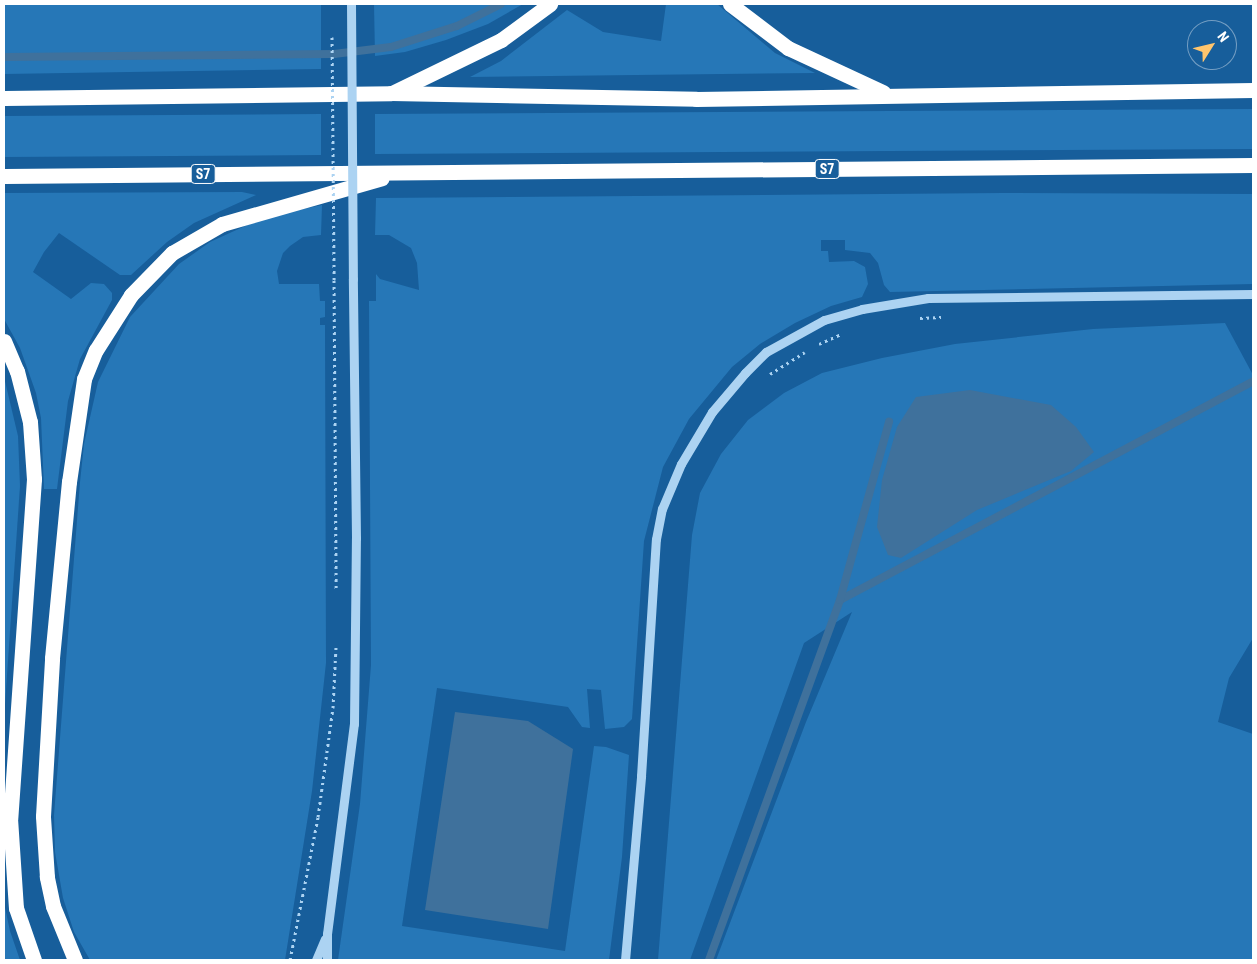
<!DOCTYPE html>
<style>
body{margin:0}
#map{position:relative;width:1257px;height:964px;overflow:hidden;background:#175e9b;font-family:"Roboto Condensed",sans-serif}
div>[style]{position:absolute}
.green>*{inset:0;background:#2677b7}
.water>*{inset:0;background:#3f719c}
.stream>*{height:8px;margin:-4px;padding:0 4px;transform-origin:4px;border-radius:4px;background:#3f719c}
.path>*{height:3px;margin-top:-1.5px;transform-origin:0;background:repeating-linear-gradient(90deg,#acd3f2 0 2.5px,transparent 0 6.5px)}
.minor>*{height:9px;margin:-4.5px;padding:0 4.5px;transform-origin:4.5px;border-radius:4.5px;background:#acd3f2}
.highway>*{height:15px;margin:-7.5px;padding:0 7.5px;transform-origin:7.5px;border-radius:7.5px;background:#fff}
.path-bridge>*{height:3px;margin-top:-1.5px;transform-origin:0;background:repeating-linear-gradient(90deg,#acd3f2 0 2.5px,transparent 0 6.5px)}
.minor-bridge>*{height:9px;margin:-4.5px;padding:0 4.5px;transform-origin:4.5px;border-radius:4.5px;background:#acd3f2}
span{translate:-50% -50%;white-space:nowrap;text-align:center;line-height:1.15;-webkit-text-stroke:4px #175e9b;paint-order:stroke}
.shield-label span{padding:1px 4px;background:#175e9b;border:1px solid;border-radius:4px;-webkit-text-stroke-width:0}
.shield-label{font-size:14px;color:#fff;font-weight:700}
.frame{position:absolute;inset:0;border:5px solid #fff;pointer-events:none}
.north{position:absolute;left:1187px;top:20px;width:50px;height:50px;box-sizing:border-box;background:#175e9b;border:1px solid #749ec3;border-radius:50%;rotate:54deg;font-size:14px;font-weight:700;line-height:20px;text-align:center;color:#fff}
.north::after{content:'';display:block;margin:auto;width:18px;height:22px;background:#ffc56d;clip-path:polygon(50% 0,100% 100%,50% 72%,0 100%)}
</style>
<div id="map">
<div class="green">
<div style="clip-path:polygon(4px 4px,321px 4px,321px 69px,4px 74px)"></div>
<div style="clip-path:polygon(374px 4px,523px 4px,488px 24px,446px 40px,405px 52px,375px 56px)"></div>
<div style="clip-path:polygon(666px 4px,717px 4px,775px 53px,815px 73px,470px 77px,501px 61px,567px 10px,603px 32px,661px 41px)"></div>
<div style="clip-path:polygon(1253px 109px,1253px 149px,375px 154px,375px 114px)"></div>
<div style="clip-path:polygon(321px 114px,321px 155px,4px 157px,4px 116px)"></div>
<div style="clip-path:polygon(242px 192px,256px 195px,194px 223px,167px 242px,131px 275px,120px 275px,59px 233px,44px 252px,33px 272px,71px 299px,91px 283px,104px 284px,112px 293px,112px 300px,80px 359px,68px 401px,57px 489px,44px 489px,41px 418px,36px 393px,20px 348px,4px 319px,4px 193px)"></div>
<div style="clip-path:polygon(1003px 193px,1253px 194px,1253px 284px,890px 292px,884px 285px,878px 263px,870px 253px,845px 250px,845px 240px,821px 240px,821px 251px,828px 251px,829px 262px,854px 261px,865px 267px,868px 284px,862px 297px,831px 306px,795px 323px,760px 344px,732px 367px,689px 419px,663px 467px,644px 541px,632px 719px,624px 727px,605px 729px,601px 690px,587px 689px,590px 728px,582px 727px,568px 707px,437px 688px,402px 926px,565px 951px,594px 746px,606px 747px,629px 755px,622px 857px,609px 960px,338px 960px,360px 804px,371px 665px,369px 301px,376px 301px,376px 274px,380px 279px,419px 290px,417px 263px,411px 248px,389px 235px,375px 235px,376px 198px)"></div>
<div style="clip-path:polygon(322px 205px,321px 235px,303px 237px,290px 246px,283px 253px,277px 271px,279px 284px,319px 284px,320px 301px,325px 301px,325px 317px,320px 318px,320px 325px,325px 325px,326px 663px,312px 791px,285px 960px,90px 960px,74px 932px,63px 898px,55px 852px,54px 815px,80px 482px,84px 444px,98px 382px,130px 317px,179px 264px,210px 242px,265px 217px)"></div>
<div style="clip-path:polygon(1225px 323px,1253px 375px,1253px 638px,1229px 678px,1218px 722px,1253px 734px,1253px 960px,716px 960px,806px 722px,852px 612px,804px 643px,690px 960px,658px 960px,692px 535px,700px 493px,721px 454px,748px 420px,784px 393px,822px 373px,882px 358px,955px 344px,1093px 329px)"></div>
<div style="clip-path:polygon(4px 377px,18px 436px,20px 486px,4px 719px)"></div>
<div style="clip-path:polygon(4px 903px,10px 931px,20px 960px,4px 960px)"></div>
</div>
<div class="water">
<div style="clip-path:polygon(970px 390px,1051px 405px,1076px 427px,1094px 452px,1071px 471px,977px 510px,901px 558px,888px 555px,877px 527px,882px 480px,897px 427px,916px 397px)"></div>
<div style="clip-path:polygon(455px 712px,528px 721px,573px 749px,548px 929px,425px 910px)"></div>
</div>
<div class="stream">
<div style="left:4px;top:57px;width:330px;rotate:-0.5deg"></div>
<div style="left:334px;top:54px;width:57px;rotate:-7deg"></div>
<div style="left:391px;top:47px;width:69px;rotate:-17.7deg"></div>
<div style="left:457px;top:26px;width:49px;rotate:-26.6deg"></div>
<div style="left:840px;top:600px;width:467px;rotate:-27.9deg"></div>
<div style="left:709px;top:960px;width:383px;rotate:-70deg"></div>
<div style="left:840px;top:600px;width:185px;rotate:-74.6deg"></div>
</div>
<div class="path">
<div style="left:334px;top:280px;width:309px;rotate:89.6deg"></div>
<div style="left:920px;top:318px;width:21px;rotate:-3deg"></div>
<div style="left:819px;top:344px;width:24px;rotate:-24deg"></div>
<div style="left:770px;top:374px;width:41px;rotate:-32.2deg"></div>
<div style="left:290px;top:960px;width:146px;rotate:-78.9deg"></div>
<div style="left:318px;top:817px;width:110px;rotate:-82.2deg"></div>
<div style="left:333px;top:708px;width:61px;rotate:-87.2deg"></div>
</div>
<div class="minor">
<div style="left:316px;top:960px;width:23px;rotate:-67deg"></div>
<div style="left:327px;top:960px;width:26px;rotate:-90deg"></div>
<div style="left:327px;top:934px;width:212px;rotate:-82.7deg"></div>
<div style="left:354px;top:724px;width:186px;rotate:-89.4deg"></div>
<div style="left:356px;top:538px;width:259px;rotate:-90.7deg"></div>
<div style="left:625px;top:960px;width:185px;rotate:-85deg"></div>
<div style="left:641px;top:776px;width:237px;rotate:-86.4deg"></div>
<div style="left:656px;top:539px;width:31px;rotate:-79deg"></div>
<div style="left:662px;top:509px;width:49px;rotate:-67.1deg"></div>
<div style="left:681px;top:464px;width:61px;rotate:-59.2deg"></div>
<div style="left:712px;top:412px;width:51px;rotate:-49.8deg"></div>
<div style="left:745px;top:373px;width:30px;rotate:-45deg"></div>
<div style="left:766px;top:352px;width:66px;rotate:-28.9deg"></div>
<div style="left:824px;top:320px;width:40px;rotate:-16deg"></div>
<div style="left:862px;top:309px;width:67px;rotate:-9.5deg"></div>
<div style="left:928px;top:298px;width:325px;rotate:-0.7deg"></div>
</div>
<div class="highway">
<div style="left:730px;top:4px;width:73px;rotate:37.2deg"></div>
<div style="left:788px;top:48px;width:105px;rotate:24.9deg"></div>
<div style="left:394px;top:92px;width:119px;rotate:-25.9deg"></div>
<div style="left:501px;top:40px;width:61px;rotate:-36.3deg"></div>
<div style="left:4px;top:98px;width:387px;rotate:-0.7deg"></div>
<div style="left:391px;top:93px;width:305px;rotate:1.1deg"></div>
<div style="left:696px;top:99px;width:557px;rotate:-0.93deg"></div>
<div style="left:4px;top:176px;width:1249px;rotate:-0.5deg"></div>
<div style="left:4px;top:341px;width:33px;rotate:67deg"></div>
<div style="left:17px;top:371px;width:53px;rotate:75.7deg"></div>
<div style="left:30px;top:422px;width:57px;rotate:86deg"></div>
<div style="left:34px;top:479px;width:340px;rotate:94deg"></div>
<div style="left:10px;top:818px;width:90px;rotate:86.2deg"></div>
<div style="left:16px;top:908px;width:55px;rotate:70.9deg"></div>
<div style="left:75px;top:960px;width:58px;rotate:-112.2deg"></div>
<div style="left:53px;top:906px;width:30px;rotate:-102deg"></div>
<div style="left:47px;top:877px;width:61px;rotate:-93.8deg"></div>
<div style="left:43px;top:816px;width:158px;rotate:-86.7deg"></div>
<div style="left:52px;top:658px;width:177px;rotate:-84.5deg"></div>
<div style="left:69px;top:482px;width:104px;rotate:-81.7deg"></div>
<div style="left:84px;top:379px;width:31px;rotate:-68deg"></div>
<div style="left:96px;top:350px;width:65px;rotate:-57.5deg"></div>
<div style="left:131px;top:295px;width:59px;rotate:-45.7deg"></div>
<div style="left:172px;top:253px;width:58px;rotate:-30.1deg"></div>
<div style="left:222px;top:224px;width:166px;rotate:-16deg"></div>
</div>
<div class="path-bridge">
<div style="left:332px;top:37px;width:243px;rotate:89.5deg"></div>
</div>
<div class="minor-bridge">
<div style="left:351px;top:4px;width:275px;rotate:89.6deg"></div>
</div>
<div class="shield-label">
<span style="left:827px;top:169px">S7</span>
<span style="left:203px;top:174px">S7</span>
</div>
<div class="frame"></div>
<div class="north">N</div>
</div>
